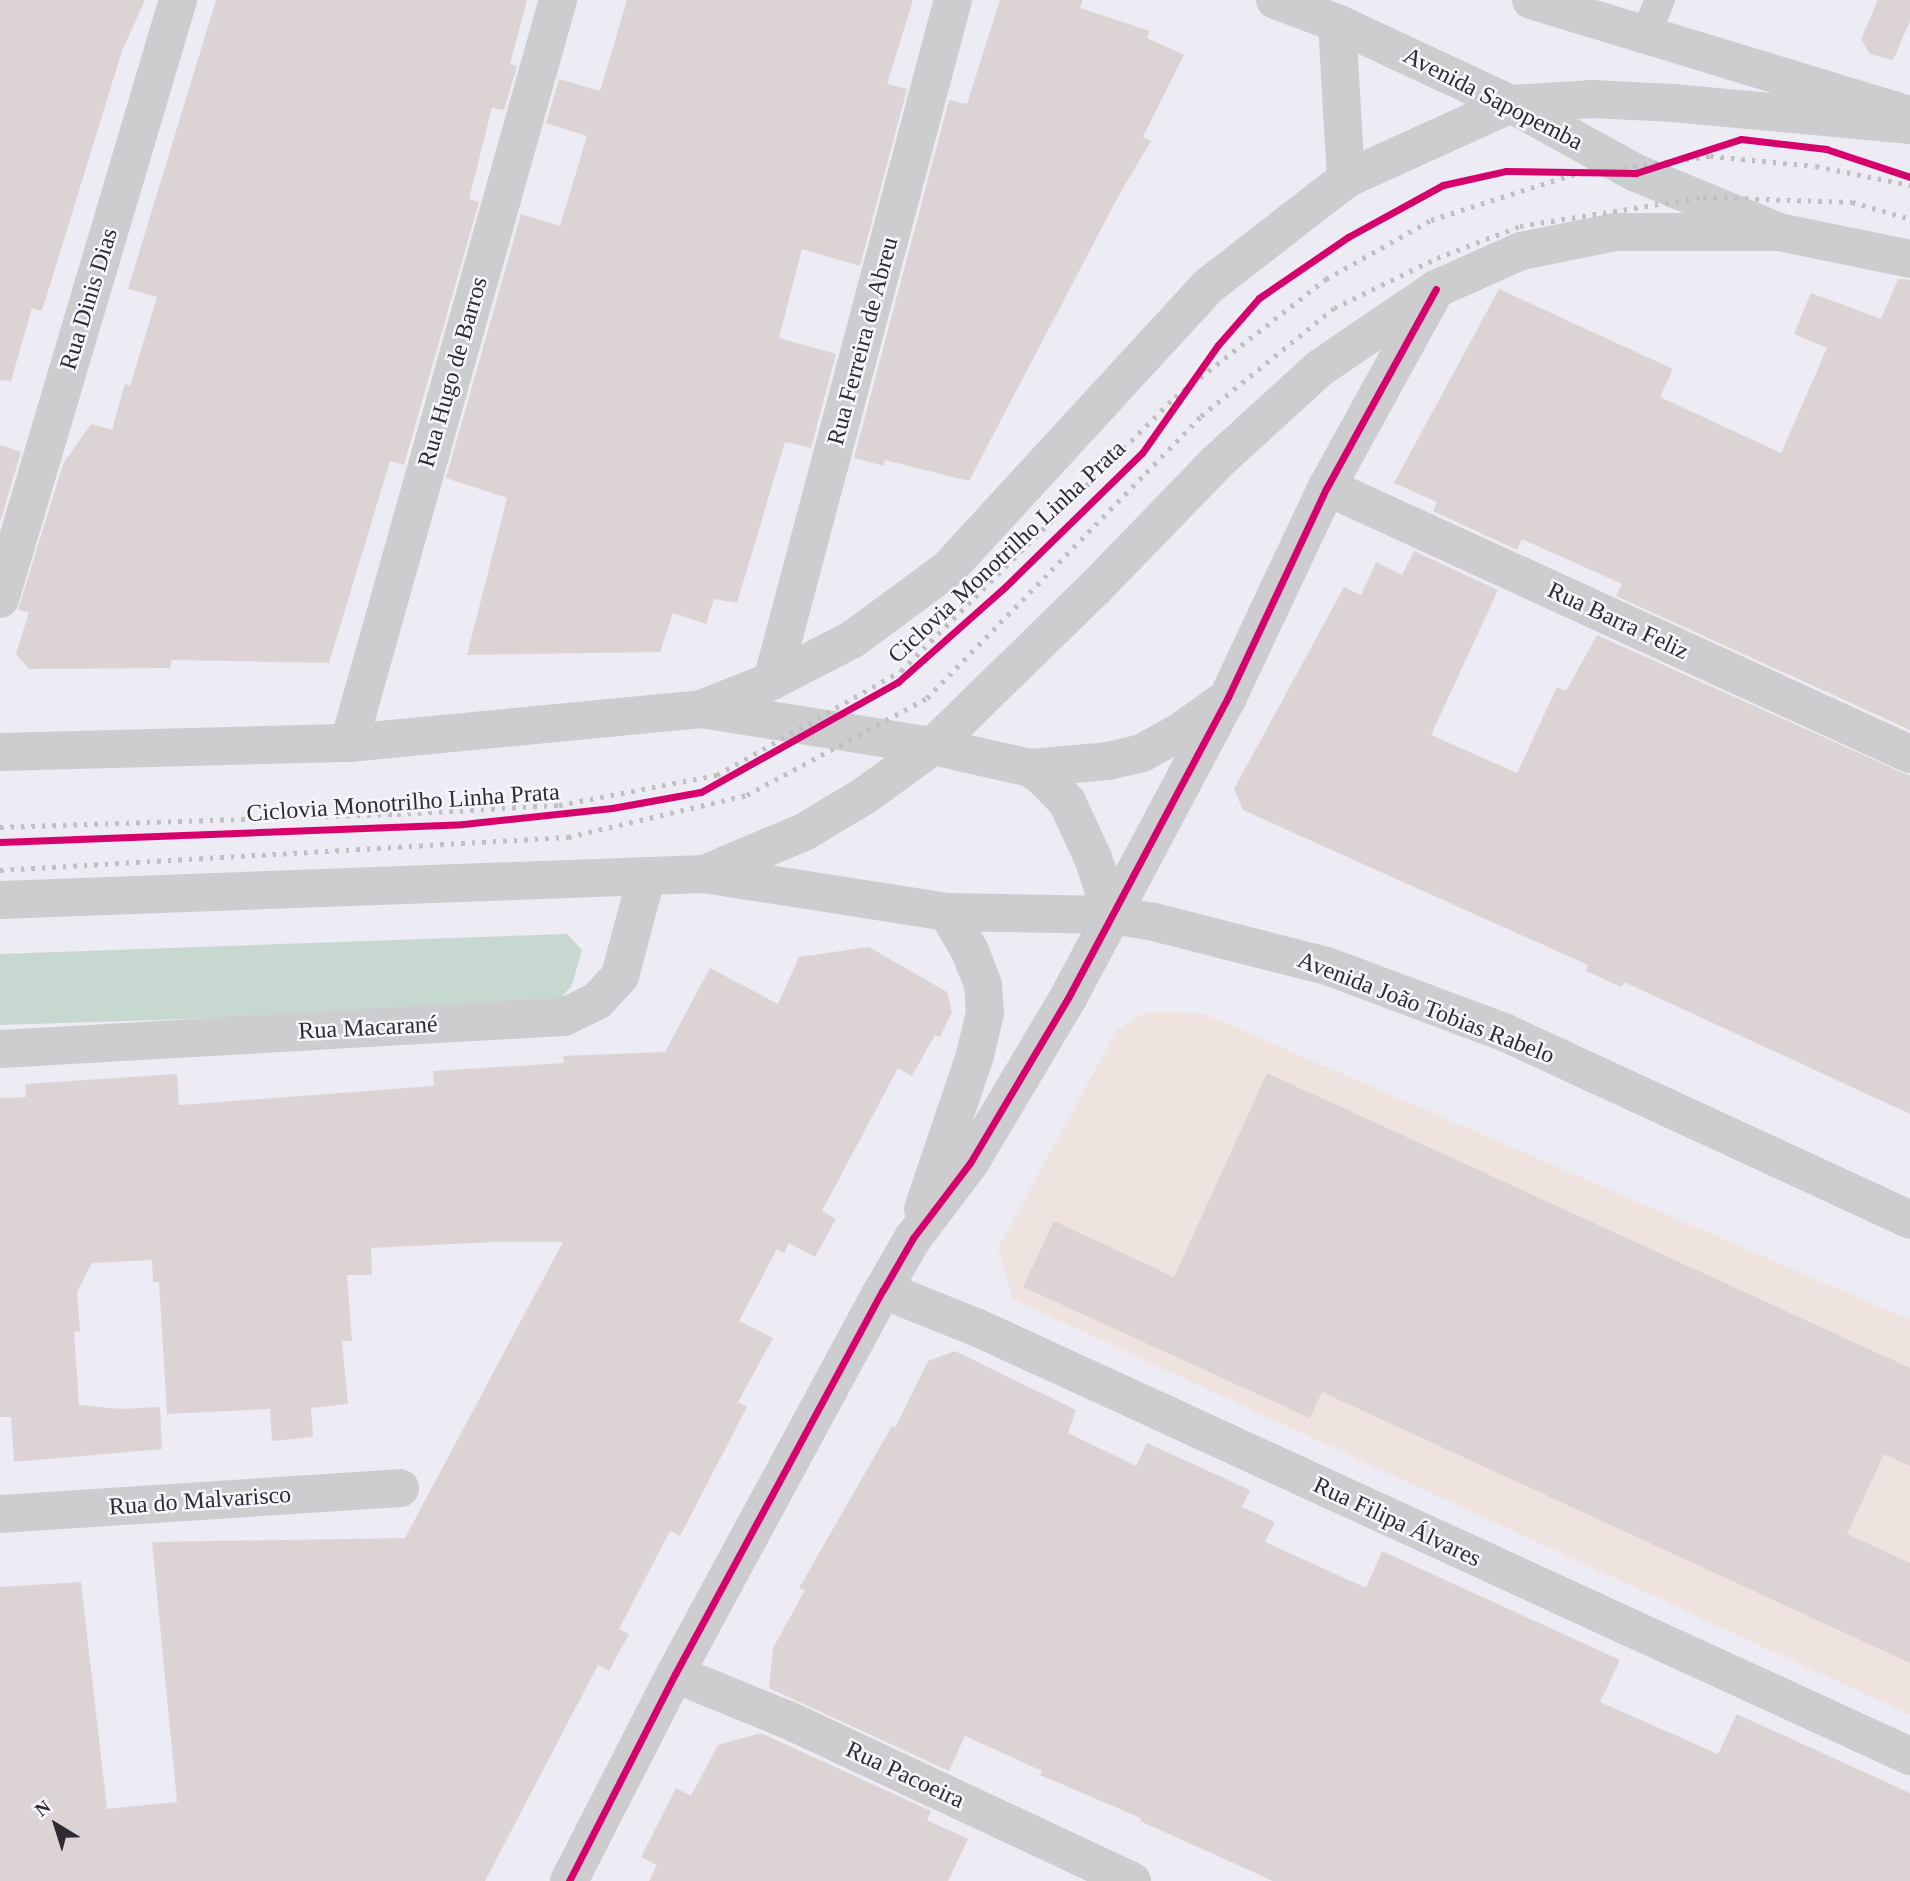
<!DOCTYPE html>
<meta charset="utf-8">
<style>
body{margin:0}
#map{position:relative;width:1910px;height:1881px;overflow:hidden;background:#edebf4;font-family:"Times New Roman",serif}
div>[style]{position:absolute}
.education>*{inset:0;background:#eee3de}
.green>*{inset:0;background:#c7d8d0}
.building>*{inset:0;background:#dcd4d4}
.lane>*{height:30px;margin:-15px;padding:0 15px;transform-origin:15px;border-radius:15px;background:#cdcdcf}
.street>*{height:38px;margin:-19px;padding:0 19px;transform-origin:19px;border-radius:19px;background:#cdcdcf}
.secondary>*{height:38px;margin:-19px;padding:0 19px;transform-origin:19px;border-radius:19px;background:#cdcdcf}
.primary>*{height:38px;margin:-19px;padding:0 19px;transform-origin:19px;border-radius:19px;background:#cdcdcf}
.rail>*{height:5px;margin-top:-2.5px;transform-origin:0;background:repeating-linear-gradient(90deg,#c0c0c2 0 3.5px,transparent 0 10.5px)}
.cycleway>*{height:7px;margin:-3.5px;padding:0 3.5px;transform-origin:3.5px;border-radius:3.5px;background:#d6006c}
span{translate:-50% -50%;white-space:nowrap;text-align:center;line-height:1.15;-webkit-text-stroke:5px #f7f6fd;paint-order:stroke}
.street-label{font-size:24px;color:#2e2c32}
.north{position:absolute;left:21px;top:1790px;width:70px;height:70px;-webkit-text-stroke:5px #f7f6fd;paint-order:stroke;rotate:322deg;font-size:19px;font-weight:700;line-height:28px;text-align:center;color:#2e2c32}
.north::after{content:'';display:block;margin:auto;width:24px;height:32px;background:#2e2c32;clip-path:polygon(50% 0,100% 100%,50% 72%,0 100%)}
</style>
<div id="map">
<div class="education">
<div style="clip-path:polygon(1146px 1012px,1202px 1013px,1910px 1320px,1910px 1715px,1013px 1299px,998px 1248px,1117px 1030px)"></div>
</div>
<div class="green">
<div style="clip-path:polygon(567px 934px,582px 950px,572px 985px,554px 1007px,0 1025px,0 954px)"></div>
</div>
<div class="building">
<div style="clip-path:polygon(0 0,145px 0,122px 51px,42px 311px,32px 308px,11px 381px,0 380px)"></div>
<div style="clip-path:polygon(216px 0,527px 0,510px 64px,517px 66px,504px 110px,492px 108px,469px 199px,479px 202px,404px 465px,390px 461px,329px 663px,172px 660px,170px 668px,29px 669px,16px 654px,29px 612px,18px 610px,63px 464px,91px 424px,112px 430px,125px 384px,130px 386px,157px 297px,128px 289px)"></div>
<div style="clip-path:polygon(627px 0,913px 0,887px 84px,907px 89px,860px 266px,802px 249px,779px 338px,836px 354px,811px 448px,785px 442px,737px 603px,714px 599px,706px 624px,673px 613px,660px 652px,467px 655px,507px 498px,446px 478px,521px 214px,560px 226px,587px 136px,546px 123px,559px 79px,600px 91px)"></div>
<div style="clip-path:polygon(1000px 0,1083px 0,1080px 8px,1150px 31px,1147px 38px,1184px 55px,1143px 137px,1151px 141px,1119px 195px,969px 481px,885px 460px,884px 466px,854px 458px,949px 100px,967px 104px)"></div>
<div style="clip-path:polygon(1878px 0,1910px 0,1910px 21px,1893px 60px,1870px 54px,1861px 39px)"></div>
<div style="clip-path:polygon(1898px 279px,1910px 280px,1910px 730px,1616px 596px,1622px 584px,1522px 539px,1517px 550px,1433px 511px,1437px 502px,1394px 483px,1499px 289px,1673px 369px,1660px 397px,1781px 453px,1827px 348px,1794px 334px,1811px 293px,1881px 319px)"></div>
<div style="clip-path:polygon(0 445px,21px 452px,0 522px)"></div>
<div style="clip-path:polygon(1414px 551px,1498px 590px,1431px 735px,1517px 773px,1557px 687px,1566px 691px,1597px 635px,1910px 776px,1910px 1114px,1624px 982px,1621px 987px,1586px 971px,1588px 965px,1243px 810px,1234px 789px,1344px 587px,1361px 595px,1376px 562px,1402px 575px)"></div>
<div style="clip-path:polygon(869px 947px,947px 992px,952px 1012px,940px 1037px,935px 1035px,912px 1076px,898px 1068px,822px 1211px,836px 1219px,815px 1257px,789px 1243px,784px 1253px,777px 1249px,739px 1321px,773px 1338px,738px 1402px,747px 1407px,680px 1536px,670px 1531px,619px 1629px,629px 1634px,609px 1671px,598px 1665px,485px 1881px,0 1881px,0 1587px,81px 1582px,107px 1809px,177px 1802px,152px 1542px,405px 1538px,563px 1242px,495px 1242px,371px 1248px,372px 1275px,347px 1275px,352px 1341px,342px 1341px,348px 1404px,311px 1408px,313px 1437px,272px 1441px,270px 1409px,167px 1414px,159px 1282px,153px 1282px,152px 1260px,92px 1263px,77px 1292px,80px 1331px,74px 1332px,79px 1405px,121px 1409px,160px 1407px,162px 1449px,14px 1462px,11px 1417px,0 1417px,0 1098px,26px 1097px,25px 1084px,177px 1074px,179px 1105px,434px 1086px,433px 1071px,564px 1063px,563px 1056px,665px 1052px,710px 968px,778px 1004px,799px 957px)"></div>
<div style="clip-path:polygon(1267px 1073px,1910px 1368px,1910px 1466px,1884px 1454px,1847px 1534px,1910px 1563px,1910px 1663px,1322px 1392px,1310px 1418px,1023px 1287px,1054px 1221px,1174px 1277px)"></div>
<div style="clip-path:polygon(955px 1351px,1076px 1410px,1068px 1433px,1136px 1466px,1147px 1443px,1250px 1490px,1242px 1507px,1275px 1522px,1265px 1542px,1366px 1588px,1382px 1551px,1620px 1660px,1600px 1702px,1718px 1754px,1737px 1714px,1910px 1793px,1910px 1881px,1273px 1881px,1140px 1821px,1141px 1818px,1040px 1775px,1042px 1771px,965px 1736px,949px 1771px,769px 1688px,773px 1648px,805px 1590px,799px 1588px,892px 1426px,895px 1428px,928px 1361px)"></div>
<div style="clip-path:polygon(761px 1733px,931px 1811px,927px 1820px,968px 1839px,948px 1881px,649px 1881px,657px 1865px,641px 1857px,676px 1788px,691px 1796px,718px 1745px)"></div>
</div>
<div class="lane">
<div style="left:1646px;top:34px;width:37px;rotate:-68deg"></div>
</div>
<div class="street">
<div style="left:1327px;top:487px;width:641px;rotate:24.61deg"></div>
<div style="left:0;top:599px;width:625px;rotate:-73.45deg"></div>
<div style="left:772px;top:681px;width:705px;rotate:-75.12deg"></div>
<div style="left:349px;top:743px;width:772px;rotate:-74.29deg"></div>
<div style="left:0;top:1049px;width:565px;rotate:-3.25deg"></div>
<div style="left:564px;top:1017px;width:37px;rotate:-26deg"></div>
<div style="left:597px;top:1001px;width:34px;rotate:-47deg"></div>
<div style="left:620px;top:976px;width:101px;rotate:-75.1deg"></div>
<div style="left:883px;top:1290px;width:102px;rotate:21.8deg"></div>
<div style="left:978px;top:1328px;width:1026px;rotate:24.67deg"></div>
<div style="left:0;top:1514px;width:401px;rotate:-3.7deg"></div>
<div style="left:675px;top:1674px;width:122px;rotate:22.2deg"></div>
<div style="left:788px;top:1720px;width:380px;rotate:25.1deg"></div>
</div>
<div class="secondary">
<div style="left:1275px;top:0;width:66px;rotate:20.4deg"></div>
<div style="left:1337px;top:23px;width:192px;rotate:25deg"></div>
<div style="left:1511px;top:104px;width:143px;rotate:28.9deg"></div>
<div style="left:1636px;top:173px;width:155px;rotate:22.4deg"></div>
<div style="left:1531px;top:0;width:396px;rotate:16.9deg"></div>
<div style="left:701px;top:709px;width:235px;rotate:9.1deg"></div>
<div style="left:933px;top:746px;width:99px;rotate:12.8deg"></div>
<div style="left:1030px;top:768px;width:78px;rotate:-5.1deg"></div>
<div style="left:1108px;top:761px;width:35px;rotate:-13deg"></div>
<div style="left:1142px;top:753px;width:43px;rotate:-28.9deg"></div>
<div style="left:1180px;top:732px;width:49px;rotate:-35.9deg"></div>
<div style="left:1030px;top:768px;width:16px;rotate:35deg"></div>
<div style="left:1043px;top:777px;width:35px;rotate:46deg"></div>
<div style="left:1067px;top:802px;width:62px;rotate:65.1deg"></div>
<div style="left:1093px;top:858px;width:60px;rotate:71.6deg"></div>
<div style="left:704px;top:874px;width:246px;rotate:8.9deg"></div>
<div style="left:947px;top:912px;width:165px;rotate:1deg"></div>
<div style="left:1112px;top:915px;width:43px;rotate:9.5deg"></div>
<div style="left:1154px;top:922px;width:179px;rotate:14.3deg"></div>
<div style="left:1327px;top:966px;width:191px;rotate:20.5deg"></div>
<div style="left:1506px;top:1033px;width:445px;rotate:24.8deg"></div>
<div style="left:923px;top:1209px;width:163px;rotate:-71.3deg"></div>
<div style="left:975px;top:1055px;width:43px;rotate:-76.6deg"></div>
<div style="left:985px;top:1013px;width:28px;rotate:-94deg"></div>
<div style="left:983px;top:985px;width:36px;rotate:-111deg"></div>
<div style="left:970px;top:951px;width:45px;rotate:-120.5deg"></div>
<div style="left:569px;top:1881px;width:233px;rotate:-62.9deg"></div>
<div style="left:675px;top:1674px;width:437px;rotate:-61.6deg"></div>
<div style="left:883px;top:1290px;width:60px;rotate:-60deg"></div>
<div style="left:913px;top:1238px;width:94px;rotate:-52.8deg"></div>
<div style="left:970px;top:1163px;width:192px;rotate:-59.3deg"></div>
<div style="left:1068px;top:998px;width:341px;rotate:-62deg"></div>
<div style="left:1228px;top:697px;width:232px;rotate:-64.8deg"></div>
<div style="left:1327px;top:487px;width:226px;rotate:-61.2deg"></div>
</div>
<div class="primary">
<div style="left:1337px;top:23px;width:156px;rotate:86.7deg"></div>
<div style="left:0;top:752px;width:349px;rotate:-1.5deg"></div>
<div style="left:349px;top:743px;width:354px;rotate:-5.5deg"></div>
<div style="left:701px;top:709px;width:76px;rotate:-21.5deg"></div>
<div style="left:772px;top:681px;width:91px;rotate:-27.4deg"></div>
<div style="left:853px;top:639px;width:118px;rotate:-36.4deg"></div>
<div style="left:948px;top:569px;width:383px;rotate:-47.4deg"></div>
<div style="left:1207px;top:287px;width:176px;rotate:-37.8deg"></div>
<div style="left:1346px;top:179px;width:181px;rotate:-24.4deg"></div>
<div style="left:1511px;top:104px;width:82px;rotate:-3.5deg"></div>
<div style="left:1593px;top:99px;width:80px;rotate:2.9deg"></div>
<div style="left:1673px;top:103px;width:238px;rotate:5.3deg"></div>
<div style="left:0;top:900px;width:704px;rotate:-2.12deg"></div>
<div style="left:704px;top:874px;width:108px;rotate:-22.8deg"></div>
<div style="left:804px;top:832px;width:70px;rotate:-31deg"></div>
<div style="left:864px;top:796px;width:85px;rotate:-35.9deg"></div>
<div style="left:933px;top:746px;width:226px;rotate:-44.3deg"></div>
<div style="left:1095px;top:588px;width:175px;rotate:-45.9deg"></div>
<div style="left:1217px;top:462px;width:139px;rotate:-42.4deg"></div>
<div style="left:1320px;top:368px;width:140px;rotate:-34.3deg"></div>
<div style="left:1436px;top:289px;width:93px;rotate:-24.1deg"></div>
<div style="left:1521px;top:251px;width:96px;rotate:-11.4deg"></div>
<div style="left:1615px;top:232px;width:164px"></div>
<div style="left:1779px;top:232px;width:134px;rotate:11.6deg"></div>
</div>
<div class="rail">
<div style="left:0;top:827px;width:397px;rotate:-1.9deg"></div>
<div style="left:397px;top:814px;width:162px;rotate:-3.2deg"></div>
<div style="left:559px;top:805px;width:161px;rotate:-10.8deg"></div>
<div style="left:717px;top:775px;width:211px;rotate:-29.5deg"></div>
<div style="left:901px;top:671px;width:387px;rotate:-45deg"></div>
<div style="left:1175px;top:397px;width:192px;rotate:-38deg"></div>
<div style="left:1326px;top:279px;width:120px;rotate:-29.3deg"></div>
<div style="left:1431px;top:220px;width:147px;rotate:-17.8deg"></div>
<div style="left:1571px;top:175px;width:140px;rotate:-7.8deg"></div>
<div style="left:1710px;top:156px;width:106px;rotate:5.4deg"></div>
<div style="left:1816px;top:166px;width:96px;rotate:11.4deg"></div>
<div style="left:0;top:870px;width:569px;rotate:-3.33deg"></div>
<div style="left:568px;top:837px;width:184px;rotate:-13.2deg"></div>
<div style="left:747px;top:795px;width:204px;rotate:-28.3deg"></div>
<div style="left:927px;top:698px;width:393px;rotate:-45.8deg"></div>
<div style="left:1201px;top:416px;width:171px;rotate:-39.1deg"></div>
<div style="left:1334px;top:308px;width:114px;rotate:-25.9deg"></div>
<div style="left:1437px;top:258px;width:89px;rotate:-21.1deg"></div>
<div style="left:1520px;top:226px;width:185px;rotate:-9deg"></div>
<div style="left:1703px;top:197px;width:149px;rotate:1.9deg"></div>
<div style="left:1852px;top:202px;width:60px;rotate:16.3deg"></div>
</div>
<div class="cycleway">
<div style="left:0;top:842px;width:463px;rotate:-2.2deg"></div>
<div style="left:463px;top:824px;width:150px;rotate:-6.1deg"></div>
<div style="left:612px;top:808px;width:90px;rotate:-10.2deg"></div>
<div style="left:701px;top:792px;width:226px;rotate:-29.2deg"></div>
<div style="left:898px;top:682px;width:144px;rotate:-41.6deg"></div>
<div style="left:1006px;top:586px;width:190px;rotate:-44.4deg"></div>
<div style="left:1142px;top:453px;width:132px;rotate:-54.9deg"></div>
<div style="left:1218px;top:345px;width:62px;rotate:-48.9deg"></div>
<div style="left:1259px;top:298px;width:108px;rotate:-34.4deg"></div>
<div style="left:1348px;top:237px;width:108px;rotate:-28.7deg"></div>
<div style="left:1443px;top:185px;width:65px;rotate:-12.5deg"></div>
<div style="left:1506px;top:171px;width:130px;rotate:0.9deg"></div>
<div style="left:1636px;top:173px;width:110px;rotate:-17.9deg"></div>
<div style="left:1741px;top:139px;width:86px;rotate:6.7deg"></div>
<div style="left:1826px;top:149px;width:89px;rotate:18.4deg"></div>
<div style="left:569px;top:1881px;width:233px;rotate:-62.9deg"></div>
<div style="left:675px;top:1674px;width:437px;rotate:-61.6deg"></div>
<div style="left:883px;top:1290px;width:60px;rotate:-60deg"></div>
<div style="left:913px;top:1238px;width:94px;rotate:-52.8deg"></div>
<div style="left:970px;top:1163px;width:192px;rotate:-59.3deg"></div>
<div style="left:1068px;top:998px;width:341px;rotate:-62deg"></div>
<div style="left:1228px;top:697px;width:232px;rotate:-64.8deg"></div>
<div style="left:1327px;top:487px;width:226px;rotate:-61.2deg"></div>
</div>
<div class="street-label">
<span style="left:1493px;top:99px;rotate:27deg">Avenida Sapopemba</span>
<span style="left:89px;top:299px;rotate:-73deg">Rua Dinis Dias</span>
<span style="left:863px;top:341px;rotate:-75deg">Rua Ferreira de Abreu</span>
<span style="left:453px;top:372px;rotate:-74deg">Rua Hugo de Barros</span>
<span style="left:1007px;top:552px;rotate:-43deg">Ciclovia Monotrilho Linha Prata</span>
<span style="left:1618px;top:621px;rotate:25deg">Rua Barra Feliz</span>
<span style="left:403px;top:803px;rotate:-4deg">Ciclovia Monotrilho Linha Prata</span>
<span style="left:1426px;top:1008px;rotate:21deg">Avenida João Tobias Rabelo</span>
<span style="left:368px;top:1028px;rotate:-3deg">Rua Macarané</span>
<span style="left:200px;top:1501px;rotate:-4deg">Rua do Malvarisco</span>
<span style="left:1397px;top:1522px;rotate:25deg">Rua Filipa Álvares</span>
<span style="left:905px;top:1775px;rotate:25deg">Rua Pacoeira</span>
</div>
<div class="north">N</div>
</div>
